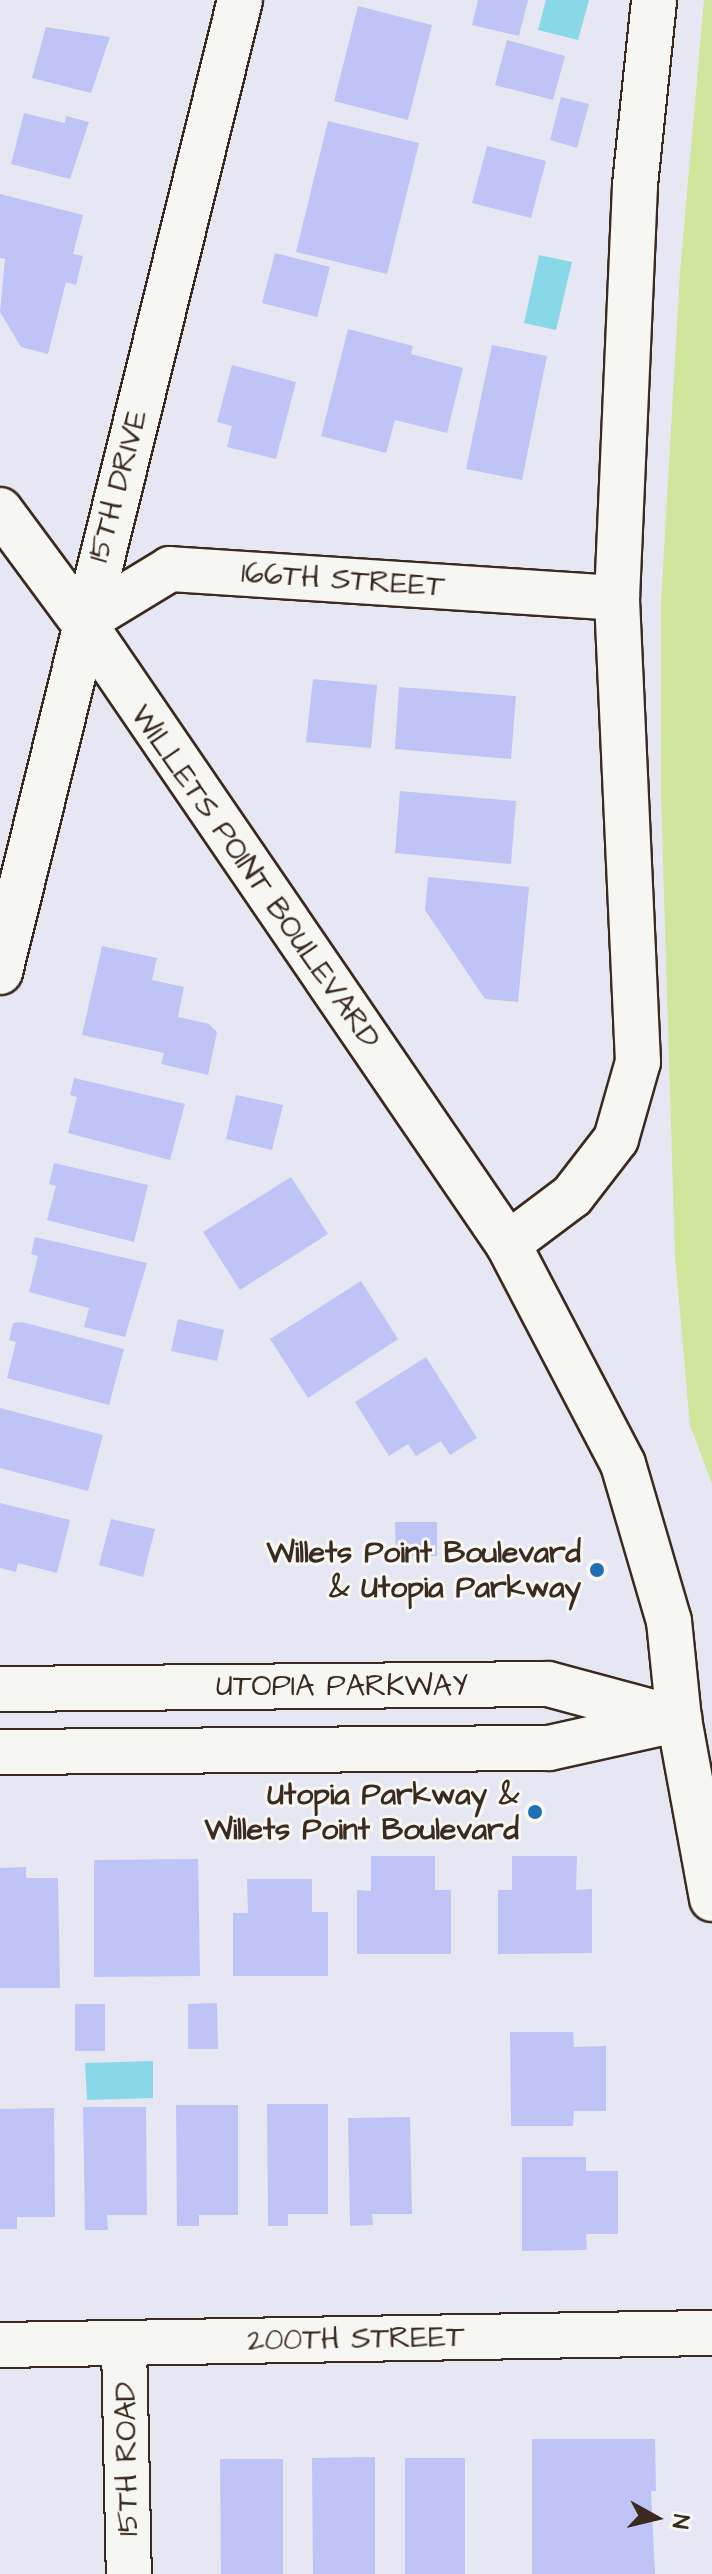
<!DOCTYPE html>
<style>
body{margin:0}
#map{position:relative;width:712px;height:2574px;overflow:hidden;background:#e6e7f3;font-family:"Architects Daughter",sans-serif}
div>[style]{position:absolute}
.green>*{inset:0;background:#cfe69c}
.water>*{inset:0;background:#89d8e8}
.building>*{inset:0;background:#bfc4f6}
.roads{filter:drop-shadow(2px 0 #3b2a1e) drop-shadow(-2px 0 #3b2a1e) drop-shadow(0 2px #3b2a1e) drop-shadow(0 -2px #3b2a1e)}
.minor>*{height:44px;margin:-22px;padding:0 22px;transform-origin:22px;border-radius:22px;background:#f6f6f2}
.major>*{height:44px;margin:-22px;padding:0 22px;transform-origin:22px;border-radius:22px;background:#f6f6f2}
.dots>*{width:22px;height:22px;translate:-50% -50%;box-sizing:border-box;border:4px solid #f6f6f2;border-radius:50%}
span{translate:-50% -50%;white-space:nowrap;text-align:center;line-height:1.15;-webkit-text-stroke:6px #f6f6f2;paint-order:stroke}
.street-label{font-size:30px;color:#3b2a1e}
.poi-label{font-size:30px;color:#3b2a1e;font-weight:700}
.right{translate:-100% -50%;text-align:right}
.north{position:absolute;left:616px;top:2478px;width:80px;height:80px;-webkit-text-stroke:6px #f6f6f2;paint-order:stroke;rotate:98deg;font-size:22px;font-weight:700;line-height:32px;text-align:center;color:#3b2a1e}
.north::after{content:'';display:block;margin:auto;width:28px;height:36px;background:#3b2a1e;clip-path:polygon(50% 0,100% 100%,50% 72%,0 100%)}
</style>
<div id="map">
<div class="green">
<div style="clip-path:polygon(704px 0,712px 0,712px 1484px,690px 1425px,675px 1256px,661px 795px,661px 603px,680px 273px)"></div>
</div>
<div class="water">
<div style="clip-path:polygon(546px 0,589px 0,578px 40px,538px 30px)"></div>
<div style="clip-path:polygon(539px 255px,572px 262px,556px 330px,524px 323px)"></div>
<div style="clip-path:polygon(153px 2061px,153px 2098px,87px 2100px,85px 2063px)"></div>
</div>
<div class="building">
<div style="clip-path:polygon(478px 0,528px 0,519px 36px,472px 25px)"></div>
<div style="clip-path:polygon(358px 6px,432px 25px,408px 120px,334px 101px)"></div>
<div style="clip-path:polygon(46px 27px,110px 37px,91px 93px,32px 78px)"></div>
<div style="clip-path:polygon(507px 40px,565px 56px,553px 100px,495px 85px)"></div>
<div style="clip-path:polygon(561px 97px,589px 104px,577px 148px,550px 140px)"></div>
<div style="clip-path:polygon(24px 113px,65px 123px,66px 116px,89px 122px,70px 179px,11px 164px)"></div>
<div style="clip-path:polygon(328px 121px,419px 143px,387px 274px,296px 252px)"></div>
<div style="clip-path:polygon(487px 146px,546px 161px,531px 218px,472px 203px)"></div>
<div style="clip-path:polygon(0 194px,83px 215px,73px 254px,83px 256px,76px 285px,66px 282px,48px 354px,21px 347px,0 312px,5px 259px,0 258px)"></div>
<div style="clip-path:polygon(275px 253px,330px 267px,317px 317px,262px 303px)"></div>
<div style="clip-path:polygon(348px 329px,413px 346px,411px 354px,463px 368px,447px 433px,395px 420px,386px 453px,321px 436px)"></div>
<div style="clip-path:polygon(492px 345px,547px 356px,522px 480px,466px 469px)"></div>
<div style="clip-path:polygon(232px 365px,296px 382px,276px 459px,227px 447px,232px 426px,217px 422px)"></div>
<div style="clip-path:polygon(313px 679px,377px 685px,371px 748px,306px 742px)"></div>
<div style="clip-path:polygon(399px 687px,516px 696px,511px 759px,395px 749px)"></div>
<div style="clip-path:polygon(400px 791px,516px 801px,511px 864px,395px 853px)"></div>
<div style="clip-path:polygon(428px 877px,529px 887px,518px 1002px,485px 999px,425px 910px)"></div>
<div style="clip-path:polygon(102px 946px,157px 958px,152px 980px,184px 987px,178px 1017px,209px 1024px,217px 1032px,208px 1075px,161px 1064px,164px 1053px,82px 1035px)"></div>
<div style="clip-path:polygon(74px 1078px,185px 1104px,170px 1160px,68px 1133px,77px 1097px,70px 1095px)"></div>
<div style="clip-path:polygon(236px 1095px,283px 1105px,272px 1150px,226px 1139px)"></div>
<div style="clip-path:polygon(54px 1163px,148px 1185px,134px 1242px,47px 1220px,56px 1186px,49px 1184px)"></div>
<div style="clip-path:polygon(291px 1177px,328px 1234px,240px 1290px,203px 1232px)"></div>
<div style="clip-path:polygon(35px 1237px,147px 1263px,125px 1337px,84px 1327px,89px 1308px,29px 1292px,38px 1256px,31px 1254px)"></div>
<div style="clip-path:polygon(361px 1281px,398px 1339px,308px 1398px,270px 1339px)"></div>
<div style="clip-path:polygon(178px 1319px,224px 1330px,217px 1361px,171px 1351px)"></div>
<div style="clip-path:polygon(22px 1322px,124px 1349px,109px 1405px,7px 1378px,16px 1342px,9px 1340px,13px 1323px)"></div>
<div style="clip-path:polygon(426px 1357px,477px 1438px,450px 1455px,441px 1441px,416px 1456px,408px 1444px,389px 1456px,355px 1402px)"></div>
<div style="clip-path:polygon(0 1408px,103px 1435px,88px 1491px,0 1468px)"></div>
<div style="clip-path:polygon(0 1503px,70px 1520px,57px 1573px,18px 1563px,16px 1572px,0 1568px)"></div>
<div style="clip-path:polygon(111px 1519px,155px 1529px,143px 1577px,99px 1565px)"></div>
<div style="clip-path:polygon(395px 1522px,437px 1522px,437px 1556px,396px 1556px)"></div>
<div style="clip-path:polygon(371px 1856px,435px 1856px,435px 1890px,451px 1890px,451px 1954px,357px 1954px,357px 1890px,371px 1891px)"></div>
<div style="clip-path:polygon(512px 1856px,577px 1856px,576px 1890px,592px 1889px,592px 1953px,498px 1954px,498px 1890px,512px 1890px)"></div>
<div style="clip-path:polygon(198px 1859px,200px 1976px,94px 1977px,94px 1860px)"></div>
<div style="clip-path:polygon(26px 1867px,26px 1878px,58px 1878px,60px 1988px,0 1988px,0 1868px)"></div>
<div style="clip-path:polygon(247px 1879px,312px 1879px,312px 1912px,328px 1912px,328px 1976px,233px 1976px,233px 1913px,248px 1913px)"></div>
<div style="clip-path:polygon(217px 2003px,218px 2049px,188px 2049px,188px 2004px)"></div>
<div style="clip-path:polygon(75px 2004px,105px 2004px,105px 2051px,75px 2051px)"></div>
<div style="clip-path:polygon(510px 2032px,573px 2032px,574px 2047px,606px 2046px,606px 2111px,574px 2111px,573px 2126px,511px 2126px)"></div>
<div style="clip-path:polygon(267px 2104px,328px 2104px,328px 2214px,288px 2214px,288px 2226px,268px 2226px)"></div>
<div style="clip-path:polygon(176px 2105px,238px 2105px,238px 2215px,199px 2215px,199px 2226px,177px 2226px)"></div>
<div style="clip-path:polygon(83px 2107px,146px 2107px,147px 2215px,107px 2215px,108px 2230px,85px 2230px)"></div>
<div style="clip-path:polygon(54px 2108px,55px 2217px,17px 2217px,17px 2229px,0 2229px,0 2109px)"></div>
<div style="clip-path:polygon(410px 2117px,412px 2214px,372px 2214px,373px 2225px,350px 2226px,348px 2118px)"></div>
<div style="clip-path:polygon(522px 2157px,586px 2157px,586px 2171px,618px 2171px,618px 2234px,586px 2234px,587px 2250px,522px 2251px)"></div>
<div style="clip-path:polygon(532px 2439px,655px 2439px,656px 2491px,651px 2491px,655px 2574px,532px 2574px)"></div>
<div style="clip-path:polygon(375px 2457px,375px 2574px,313px 2574px,312px 2458px)"></div>
<div style="clip-path:polygon(405px 2458px,465px 2458px,465px 2574px,405px 2574px)"></div>
<div style="clip-path:polygon(220px 2459px,283px 2459px,283px 2574px,221px 2574px)"></div>
</div>
<div class="roads">
<div class="minor">
<div style="left:0;top:510px;width:139px;rotate:53.5deg"></div>
<div style="left:83px;top:622px;width:753px;rotate:55.66deg"></div>
<div style="left:508px;top:1244px;width:248px;rotate:62.4deg"></div>
<div style="left:623px;top:1464px;width:164px;rotate:73.7deg"></div>
<div style="left:669px;top:1621px;width:99px;rotate:84.2deg"></div>
<div style="left:679px;top:1719px;width:183px;rotate:79.6deg"></div>
<div style="left:83px;top:622px;width:102px;rotate:-31.3deg"></div>
<div style="left:170px;top:569px;width:448px;rotate:3.7deg"></div>
<div style="left:0;top:972px;width:1001px;rotate:-76.13deg"></div>
<div style="left:508px;top:1244px;width:80px;rotate:-36.9deg"></div>
<div style="left:572px;top:1196px;width:72px;rotate:-52.3deg"></div>
<div style="left:616px;top:1139px;width:80px;rotate:-74.1deg"></div>
<div style="left:638px;top:1062px;width:464px;rotate:-92.6deg"></div>
<div style="left:617px;top:598px;width:413px;rotate:-87.5deg"></div>
<div style="left:635px;top:185px;width:186px;rotate:-84.1deg"></div>
<div style="left:124px;top:2344px;width:230px;rotate:88.8deg"></div>
<div style="left:0;top:2345px;width:712px;rotate:-0.97deg"></div>
</div>
<div class="major">
<div style="left:0;top:1689px;width:548px;rotate:-0.52deg"></div>
<div style="left:548px;top:1684px;width:136px;rotate:15deg"></div>
<div style="left:0;top:1752px;width:549px;rotate:-0.42deg"></div>
<div style="left:549px;top:1748px;width:125px;rotate:-12.5deg"></div>
</div>
</div>
<div class="dots">
<div style="left:597px;top:1570px;background:#1f6fb2"></div>
<div style="left:535px;top:1812px;background:#1f6fb2"></div>
</div>
<div class="street-label">
<span style="left:118px;top:486px;rotate:-75deg">15TH DRIVE</span>
<span style="left:343px;top:580px;rotate:4deg">166TH STREET</span>
<span style="left:255px;top:877px;rotate:55deg">WILLETS POINT BOULEVARD</span>
<span style="left:342px;top:1686px">UTOPIA PARKWAY</span>
<span style="left:356px;top:2339px;rotate:-1deg">200TH STREET</span>
<span style="left:127px;top:2459px;rotate:-91deg">15TH ROAD</span>
</div>
<div class="poi-label">
<span class="right" style="left:581px;top:1570px">Willets Point Boulevard<br>&amp; Utopia Parkway</span>
<span class="right" style="left:519px;top:1812px">Utopia Parkway &amp;<br>Willets Point Boulevard</span>
</div>
<div class="north">N</div>
</div>
